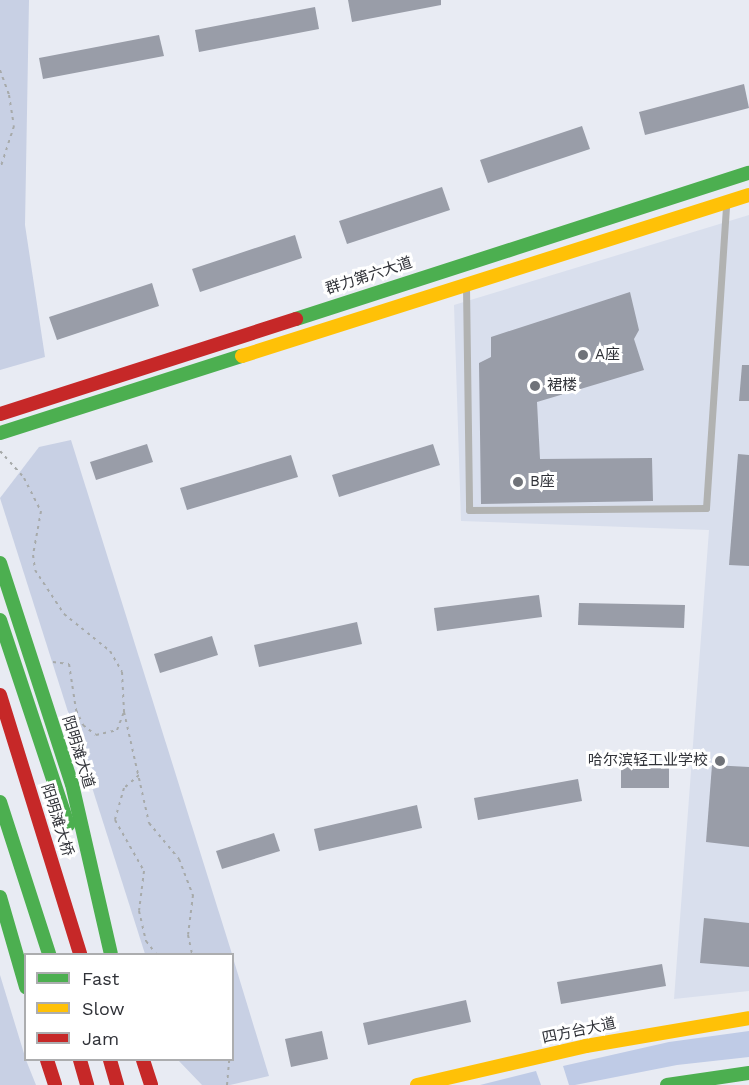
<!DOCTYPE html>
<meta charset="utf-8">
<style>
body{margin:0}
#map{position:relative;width:749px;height:1085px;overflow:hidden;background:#e8ebf3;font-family:"Work Sans","Noto Sans SC",sans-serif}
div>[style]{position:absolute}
.built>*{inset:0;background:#d9dfed}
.green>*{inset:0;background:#c8d0e4}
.forest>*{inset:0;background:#bfcbe6}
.building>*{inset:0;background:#999da8}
.path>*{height:2px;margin-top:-1px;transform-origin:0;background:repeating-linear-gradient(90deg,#a7aaaa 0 3px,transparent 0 7.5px)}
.lane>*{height:7px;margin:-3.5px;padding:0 3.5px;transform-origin:3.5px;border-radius:3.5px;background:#b1b2b1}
.fast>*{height:14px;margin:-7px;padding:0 7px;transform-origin:7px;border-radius:7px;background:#4caf50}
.slow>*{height:14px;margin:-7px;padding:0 7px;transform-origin:7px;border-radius:7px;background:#ffc107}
.jam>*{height:14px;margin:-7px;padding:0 7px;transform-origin:7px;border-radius:7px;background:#c62828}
.dots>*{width:16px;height:16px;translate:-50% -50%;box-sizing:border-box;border:3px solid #fff;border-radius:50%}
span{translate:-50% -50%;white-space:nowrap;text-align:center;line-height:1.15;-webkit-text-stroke:6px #fff;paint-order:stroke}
.street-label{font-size:15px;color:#303238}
.poi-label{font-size:15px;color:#303238}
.left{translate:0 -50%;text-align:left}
.right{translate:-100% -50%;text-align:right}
.legend{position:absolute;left:24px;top:953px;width:210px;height:108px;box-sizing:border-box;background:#fff;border:2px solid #acadaf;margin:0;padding:8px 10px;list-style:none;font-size:18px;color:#303238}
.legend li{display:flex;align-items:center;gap:12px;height:30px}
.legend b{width:30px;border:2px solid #acadaf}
</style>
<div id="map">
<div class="built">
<div style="clip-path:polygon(749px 215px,749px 991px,674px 999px,709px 530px,461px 521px,454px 305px)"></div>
</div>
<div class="green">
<div style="clip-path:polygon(0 0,29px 0,25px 225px,45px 357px,0 370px)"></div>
<div style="clip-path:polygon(71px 440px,232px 954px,145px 954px,0 498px,39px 447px)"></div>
<div style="clip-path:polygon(233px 958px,269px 1076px,230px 1085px,202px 1085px,178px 1060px,232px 1060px)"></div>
<div style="clip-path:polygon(0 975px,26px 1060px,36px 1085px,0 1085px)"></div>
</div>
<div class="forest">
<div style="clip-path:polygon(749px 1031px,749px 1057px,677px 1065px,575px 1085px,569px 1085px,563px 1066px,669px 1042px)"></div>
<div style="clip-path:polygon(536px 1071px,541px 1085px,480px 1085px)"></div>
</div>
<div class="building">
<div style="clip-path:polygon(348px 0,441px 0,441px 5px,352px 22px)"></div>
<div style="clip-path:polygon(315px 7px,319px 29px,199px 52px,195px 30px)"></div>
<div style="clip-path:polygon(159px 35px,164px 56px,43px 79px,39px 58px)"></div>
<div style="clip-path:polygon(744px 84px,749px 108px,645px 135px,639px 112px)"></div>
<div style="clip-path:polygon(582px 126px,590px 149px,488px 183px,480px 160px)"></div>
<div style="clip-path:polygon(442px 187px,450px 210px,347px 244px,339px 221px)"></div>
<div style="clip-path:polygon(295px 235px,302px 258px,200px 292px,192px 269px)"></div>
<div style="clip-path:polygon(152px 283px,159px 306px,57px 340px,49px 317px)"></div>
<div style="clip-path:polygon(630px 292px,639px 330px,634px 339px,644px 370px,537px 402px,540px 459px,652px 458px,653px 501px,481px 504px,479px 363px,491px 357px,491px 337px)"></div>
<div style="clip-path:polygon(742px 365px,749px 365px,749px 401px,739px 401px)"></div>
<div style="clip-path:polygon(147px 444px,153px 462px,96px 480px,90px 462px)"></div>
<div style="clip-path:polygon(433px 444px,440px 465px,339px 497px,332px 475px)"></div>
<div style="clip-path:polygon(738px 454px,749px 455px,749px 566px,729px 565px)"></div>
<div style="clip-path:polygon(291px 455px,298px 477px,187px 510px,180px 488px)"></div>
<div style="clip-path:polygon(539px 595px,542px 617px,437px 631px,434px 608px)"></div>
<div style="clip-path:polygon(579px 603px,685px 605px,684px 628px,578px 625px)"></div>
<div style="clip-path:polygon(357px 622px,362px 644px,259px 667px,254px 645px)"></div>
<div style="clip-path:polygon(212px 636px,218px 655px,160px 673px,154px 654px)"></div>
<div style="clip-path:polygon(621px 764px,669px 764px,669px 788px,621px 788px)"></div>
<div style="clip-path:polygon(712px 765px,749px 767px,749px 847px,706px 842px)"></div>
<div style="clip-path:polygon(578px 779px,582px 801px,478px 820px,474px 798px)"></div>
<div style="clip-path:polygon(417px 805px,422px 828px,319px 851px,314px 829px)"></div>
<div style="clip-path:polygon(274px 833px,280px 851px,222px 869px,216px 851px)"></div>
<div style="clip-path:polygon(704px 918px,749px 923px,749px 967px,700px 963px)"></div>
<div style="clip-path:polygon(662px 964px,666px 986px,561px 1004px,557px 982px)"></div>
<div style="clip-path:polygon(466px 1000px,471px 1022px,368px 1045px,363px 1023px)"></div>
<div style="clip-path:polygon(322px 1031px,328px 1059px,291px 1067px,285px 1039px)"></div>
</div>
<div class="path">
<div style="left:0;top:70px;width:27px;rotate:70deg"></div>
<div style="left:9px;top:95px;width:31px;rotate:81deg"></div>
<div style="left:14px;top:126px;width:45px;rotate:108deg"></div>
<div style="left:0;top:451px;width:36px;rotate:48deg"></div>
<div style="left:24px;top:478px;width:37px;rotate:63deg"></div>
<div style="left:41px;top:511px;width:45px;rotate:100.3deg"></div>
<div style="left:33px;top:555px;width:15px;rotate:82deg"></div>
<div style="left:35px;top:570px;width:53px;rotate:56.6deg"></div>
<div style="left:64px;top:614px;width:59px;rotate:38.8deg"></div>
<div style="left:110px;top:651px;width:24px;rotate:60deg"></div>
<div style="left:122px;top:672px;width:40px;rotate:87.1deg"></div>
<div style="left:124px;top:712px;width:114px;rotate:77.3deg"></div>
<div style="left:149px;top:823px;width:47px;rotate:50.2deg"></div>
<div style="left:179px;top:859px;width:39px;rotate:69deg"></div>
<div style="left:193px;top:895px;width:40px;rotate:97.1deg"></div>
<div style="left:188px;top:935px;width:19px;rotate:78deg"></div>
<div style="left:53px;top:662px;width:16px;rotate:7deg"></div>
<div style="left:69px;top:664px;width:47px;rotate:81.3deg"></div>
<div style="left:76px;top:710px;width:17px;rotate:65deg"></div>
<div style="left:83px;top:725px;width:16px;rotate:38deg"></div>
<div style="left:96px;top:735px;width:22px;rotate:-13deg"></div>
<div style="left:117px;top:730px;width:19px;rotate:-69deg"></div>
<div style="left:139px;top:775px;width:20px;rotate:139deg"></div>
<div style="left:124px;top:788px;width:33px;rotate:106deg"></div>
<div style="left:115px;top:820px;width:59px;rotate:60.4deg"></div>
<div style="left:144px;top:871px;width:40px;rotate:97.1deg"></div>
<div style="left:139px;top:911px;width:31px;rotate:77deg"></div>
<div style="left:146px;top:941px;width:16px;rotate:52deg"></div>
<div style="left:227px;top:1085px;width:25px;rotate:-85deg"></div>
</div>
<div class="lane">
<div style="left:466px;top:287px;width:223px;rotate:89.2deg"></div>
<div style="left:469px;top:510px;width:237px;rotate:-0.5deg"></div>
<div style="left:706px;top:508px;width:305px;rotate:-86.2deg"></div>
</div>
<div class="fast">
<div style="left:296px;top:319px;width:476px;rotate:-17.9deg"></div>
<div style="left:0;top:433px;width:254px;rotate:-17.7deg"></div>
<div style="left:0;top:563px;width:232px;rotate:72deg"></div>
<div style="left:72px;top:784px;width:174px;rotate:77.1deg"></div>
<div style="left:0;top:620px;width:216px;rotate:71.6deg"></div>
<div style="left:0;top:802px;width:160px;rotate:72.1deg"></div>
<div style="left:0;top:897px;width:94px;rotate:73.9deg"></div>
<div style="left:667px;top:1085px;width:83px;rotate:-8.3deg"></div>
</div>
<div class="slow">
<div style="left:242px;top:356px;width:532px;rotate:-17.62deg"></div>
<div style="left:417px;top:1085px;width:173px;rotate:-13deg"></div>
<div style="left:586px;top:1046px;width:165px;rotate:-9.7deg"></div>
</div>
<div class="jam">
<div style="left:0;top:414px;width:311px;rotate:-17.8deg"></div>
<div style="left:0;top:695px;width:271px;rotate:72.8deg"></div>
<div style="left:47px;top:1060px;width:26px;rotate:72deg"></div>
<div style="left:80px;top:1060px;width:26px;rotate:74deg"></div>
<div style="left:110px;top:1060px;width:26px;rotate:74deg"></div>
<div style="left:143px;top:1060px;width:26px;rotate:72deg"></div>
</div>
<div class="dots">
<div style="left:583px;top:355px;background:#707379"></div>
<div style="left:535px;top:386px;background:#707379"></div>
<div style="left:518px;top:482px;background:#707379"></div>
<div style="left:720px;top:761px;background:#707379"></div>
</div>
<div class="street-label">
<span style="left:369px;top:276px;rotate:-18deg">群力第六大道</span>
<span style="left:78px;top:752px;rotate:73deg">阳明滩大道</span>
<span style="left:57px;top:820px;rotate:73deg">阳明滩大桥</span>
<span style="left:579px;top:1031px;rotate:-12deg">四方台大道</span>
</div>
<div class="poi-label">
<span class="left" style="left:595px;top:355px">A座</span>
<span class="left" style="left:547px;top:386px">裙楼</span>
<span class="left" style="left:530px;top:482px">B座</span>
<span class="right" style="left:708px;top:761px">哈尔滨轻工业学校</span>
</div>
<ul class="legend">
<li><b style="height:8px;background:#4caf50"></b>Fast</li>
<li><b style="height:8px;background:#ffc107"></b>Slow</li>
<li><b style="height:8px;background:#c62828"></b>Jam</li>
</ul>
</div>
